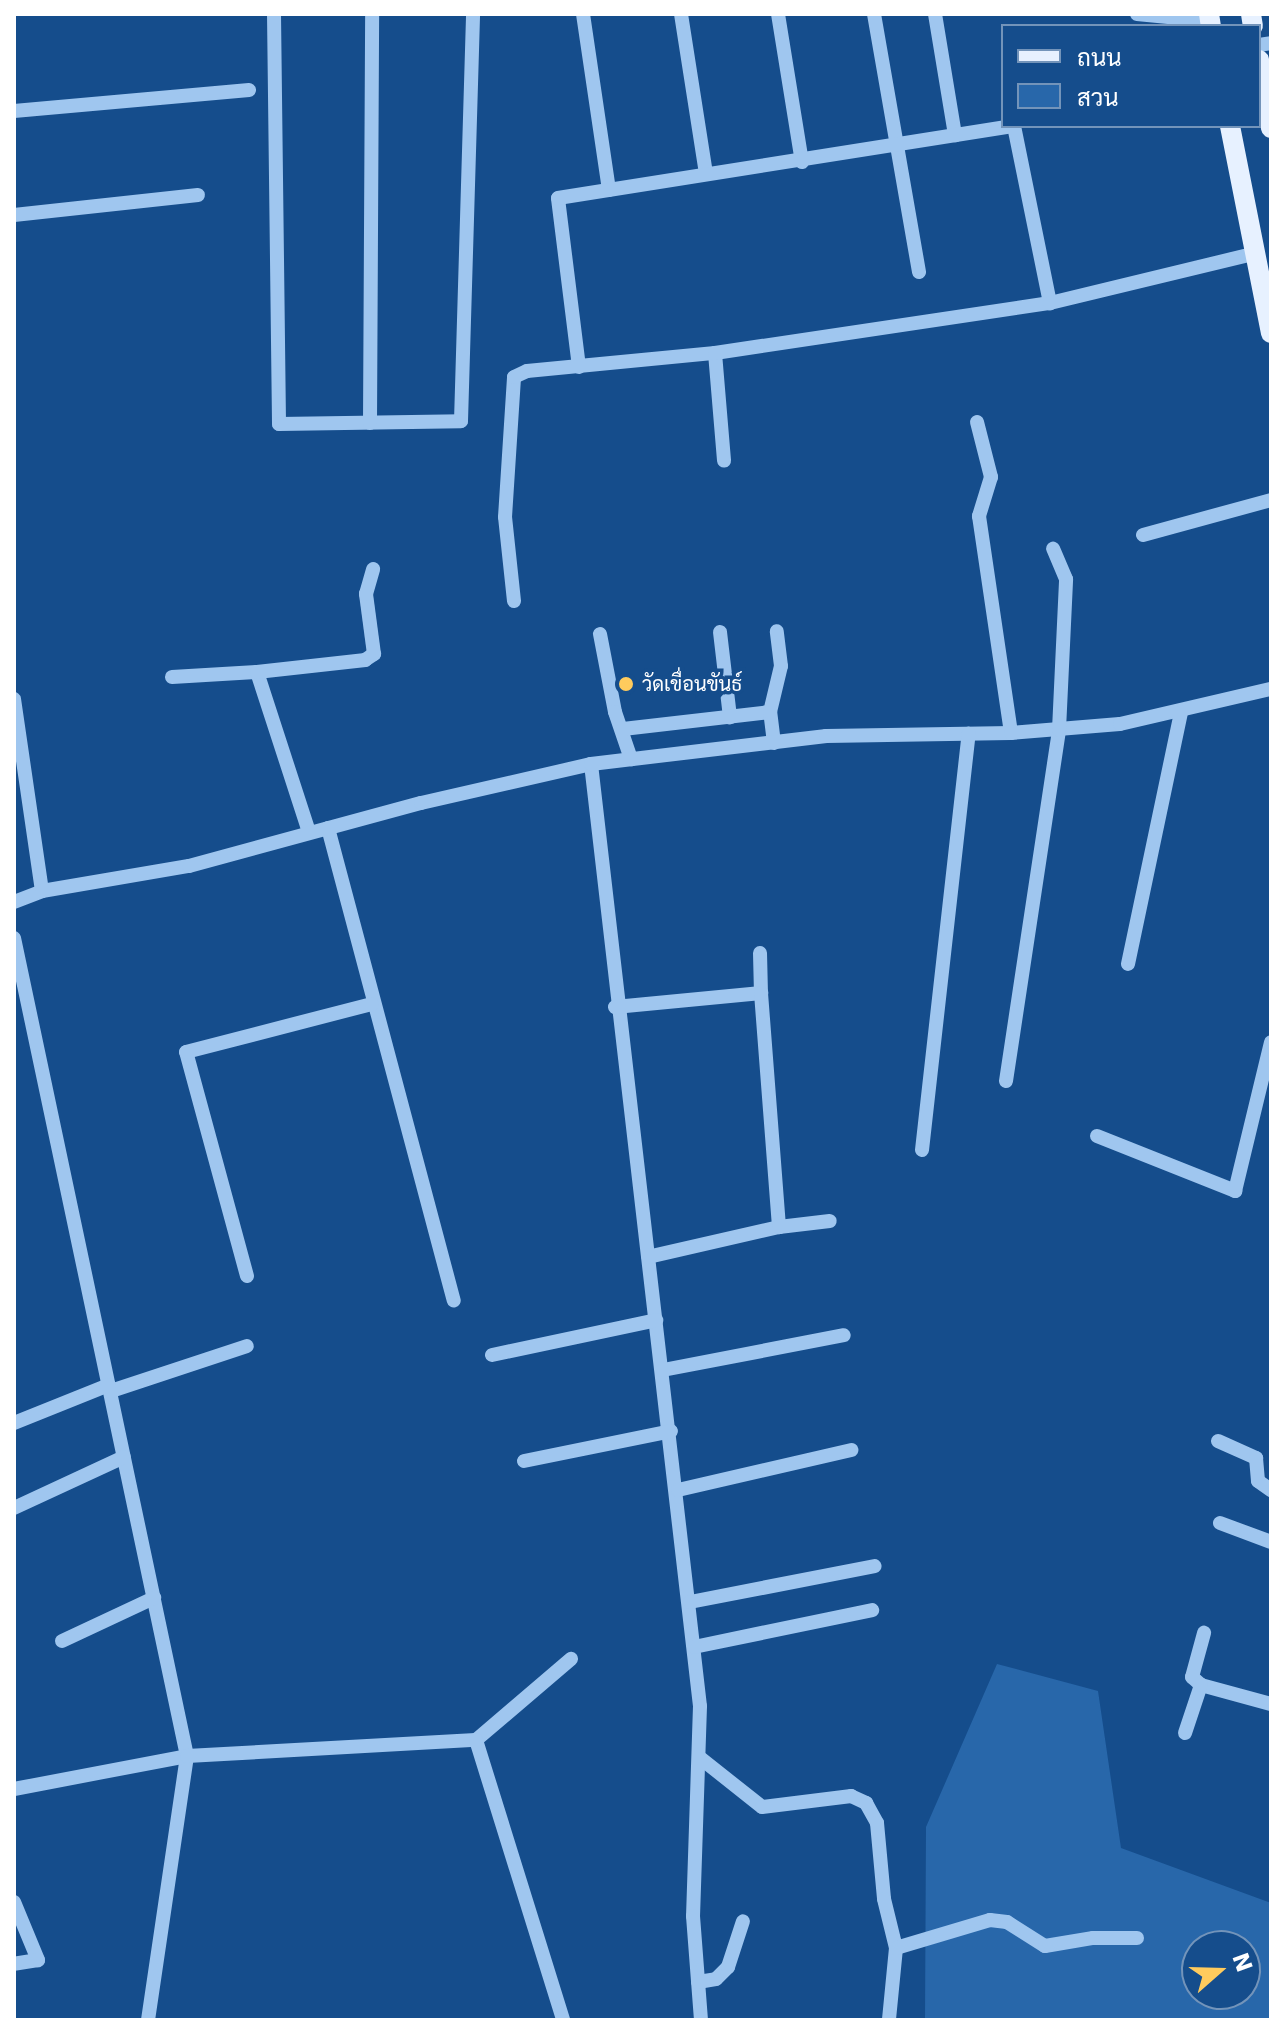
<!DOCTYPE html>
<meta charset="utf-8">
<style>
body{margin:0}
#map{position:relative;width:1285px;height:2034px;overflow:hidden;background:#154d8c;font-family:"DejaVu Sans",Sarabun,sans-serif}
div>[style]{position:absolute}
.green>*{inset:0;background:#2867aa}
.minor>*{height:14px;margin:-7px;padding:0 7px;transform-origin:7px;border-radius:7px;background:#9fc6ef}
.major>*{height:20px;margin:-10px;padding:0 10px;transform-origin:10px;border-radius:10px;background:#e7f1ff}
.dots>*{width:22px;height:22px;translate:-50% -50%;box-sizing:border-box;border:4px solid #154d8c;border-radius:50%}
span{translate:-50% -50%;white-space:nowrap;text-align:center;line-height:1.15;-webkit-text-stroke:7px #154d8c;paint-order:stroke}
.poi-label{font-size:20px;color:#fff}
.left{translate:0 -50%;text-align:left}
.frame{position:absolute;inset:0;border:16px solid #fff;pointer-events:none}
.legend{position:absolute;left:1001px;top:24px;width:260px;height:104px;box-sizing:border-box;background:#154d8c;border:2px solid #7394ba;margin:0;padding:10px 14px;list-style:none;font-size:24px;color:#fff}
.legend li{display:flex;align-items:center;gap:16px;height:40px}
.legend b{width:40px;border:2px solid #7394ba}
.north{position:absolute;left:1181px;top:1930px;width:80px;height:80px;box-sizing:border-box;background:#154d8c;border:2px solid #7394ba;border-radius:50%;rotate:70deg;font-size:22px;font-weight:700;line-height:32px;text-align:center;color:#fff}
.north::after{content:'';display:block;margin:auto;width:28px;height:36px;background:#ffcb5d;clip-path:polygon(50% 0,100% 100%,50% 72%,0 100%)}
</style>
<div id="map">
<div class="green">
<div style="clip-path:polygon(evenodd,997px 1664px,1098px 1691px,1121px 1848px,1271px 1903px,1271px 2020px,925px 2020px,926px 1827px,997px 1664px,1197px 1946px,1245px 1946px,1245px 1994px,1197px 1994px,1197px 1946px)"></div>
</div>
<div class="minor">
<div style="left:274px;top:14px;width:410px;rotate:89.3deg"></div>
<div style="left:279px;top:424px;width:182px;rotate:-0.9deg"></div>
<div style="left:461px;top:421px;width:407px;rotate:-88.3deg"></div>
<div style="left:583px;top:14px;width:178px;rotate:81.6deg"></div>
<div style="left:681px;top:14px;width:162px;rotate:81.1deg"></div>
<div style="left:778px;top:14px;width:150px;rotate:80.8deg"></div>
<div style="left:874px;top:14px;width:262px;rotate:80.1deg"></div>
<div style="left:935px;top:14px;width:123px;rotate:80.6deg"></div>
<div style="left:1137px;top:14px;width:73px;rotate:5.5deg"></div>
<div style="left:1259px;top:45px;width:12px;rotate:-9deg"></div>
<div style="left:14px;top:111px;width:236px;rotate:-5.1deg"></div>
<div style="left:14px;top:215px;width:185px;rotate:-6.2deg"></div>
<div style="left:715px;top:353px;width:108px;rotate:85.2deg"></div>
<div style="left:579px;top:367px;width:170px;rotate:-97.1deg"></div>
<div style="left:558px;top:198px;width:462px;rotate:-9deg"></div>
<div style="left:1014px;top:126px;width:181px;rotate:78.5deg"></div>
<div style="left:977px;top:422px;width:57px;rotate:75.7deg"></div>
<div style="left:991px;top:477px;width:41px;rotate:107.1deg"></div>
<div style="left:979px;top:516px;width:219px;rotate:81.6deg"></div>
<div style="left:370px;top:423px;width:409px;rotate:-89.7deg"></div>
<div style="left:1143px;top:535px;width:133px;rotate:-15.3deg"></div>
<div style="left:514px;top:601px;width:84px;rotate:-96.1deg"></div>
<div style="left:505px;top:517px;width:140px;rotate:-86.3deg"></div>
<div style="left:514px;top:377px;width:14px;rotate:-25deg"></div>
<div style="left:527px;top:371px;width:189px;rotate:-5.5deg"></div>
<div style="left:715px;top:353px;width:339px;rotate:-8.5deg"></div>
<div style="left:1050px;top:303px;width:209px;rotate:-13.6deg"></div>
<div style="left:720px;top:632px;width:86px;rotate:83.3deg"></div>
<div style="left:600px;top:634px;width:79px;rotate:79.1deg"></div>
<div style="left:615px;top:712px;width:50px;rotate:71.2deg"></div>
<div style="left:172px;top:677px;width:85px;rotate:-3.4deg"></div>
<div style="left:14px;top:699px;width:194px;rotate:81.7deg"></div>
<div style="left:623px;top:729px;width:148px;rotate:-6.6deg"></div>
<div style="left:774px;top:743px;width:31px;rotate:-97deg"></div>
<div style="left:770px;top:712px;width:47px;rotate:-76.6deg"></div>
<div style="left:781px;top:666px;width:35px;rotate:-97deg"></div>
<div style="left:591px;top:764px;width:948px;rotate:83.4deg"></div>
<div style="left:700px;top:1706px;width:210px;rotate:91.9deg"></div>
<div style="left:693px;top:1916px;width:104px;rotate:85.6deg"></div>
<div style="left:328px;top:828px;width:489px;rotate:75.1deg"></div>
<div style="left:309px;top:832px;width:168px;rotate:-108deg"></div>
<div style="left:257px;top:672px;width:109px;rotate:-6.3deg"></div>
<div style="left:365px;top:660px;width:11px;rotate:-34deg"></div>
<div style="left:374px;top:654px;width:61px;rotate:-97.6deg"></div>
<div style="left:366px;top:594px;width:26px;rotate:-74deg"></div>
<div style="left:14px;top:902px;width:30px;rotate:-21deg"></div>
<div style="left:42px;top:891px;width:149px;rotate:-9.7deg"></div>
<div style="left:189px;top:866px;width:240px;rotate:-15.2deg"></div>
<div style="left:421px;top:803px;width:174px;rotate:-12.9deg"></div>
<div style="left:591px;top:764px;width:237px;rotate:-6.8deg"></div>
<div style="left:826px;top:736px;width:185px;rotate:-0.9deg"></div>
<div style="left:1011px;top:733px;width:109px;rotate:-4.7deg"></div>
<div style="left:1120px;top:724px;width:155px;rotate:-13.1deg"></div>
<div style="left:14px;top:938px;width:836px;rotate:78.06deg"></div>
<div style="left:187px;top:1756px;width:267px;rotate:98.4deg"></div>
<div style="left:760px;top:953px;width:40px;rotate:88.6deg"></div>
<div style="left:1128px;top:964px;width:257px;rotate:-78.1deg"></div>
<div style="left:615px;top:1007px;width:147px;rotate:-5.5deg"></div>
<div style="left:761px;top:993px;width:235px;rotate:85.6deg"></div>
<div style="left:779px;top:1227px;width:134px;rotate:167.1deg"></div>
<div style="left:1006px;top:1081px;width:355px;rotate:-81.4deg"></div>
<div style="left:1059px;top:730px;width:151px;rotate:-87.3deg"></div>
<div style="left:1066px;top:579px;width:33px;rotate:-113deg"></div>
<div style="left:1097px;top:1136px;width:149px;rotate:21.7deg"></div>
<div style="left:1235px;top:1191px;width:153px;rotate:-76.4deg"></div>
<div style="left:922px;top:1150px;width:419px;rotate:-83.6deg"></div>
<div style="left:779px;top:1227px;width:51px;rotate:-6.7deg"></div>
<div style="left:247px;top:1276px;width:232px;rotate:-105.2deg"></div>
<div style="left:186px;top:1052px;width:192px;rotate:-14.5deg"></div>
<div style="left:492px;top:1355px;width:168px;rotate:-12deg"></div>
<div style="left:663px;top:1370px;width:184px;rotate:-10.9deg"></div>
<div style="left:111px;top:1391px;width:143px;rotate:-18.3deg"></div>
<div style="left:14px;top:1423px;width:102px;rotate:-21.8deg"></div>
<div style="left:1218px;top:1441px;width:42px;rotate:24.1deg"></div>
<div style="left:1256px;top:1458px;width:23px;rotate:85deg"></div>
<div style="left:1258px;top:1481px;width:16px;rotate:35deg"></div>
<div style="left:524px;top:1461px;width:150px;rotate:-11.5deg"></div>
<div style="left:678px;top:1490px;width:178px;rotate:-13deg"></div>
<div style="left:14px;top:1508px;width:121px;rotate:-24.9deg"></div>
<div style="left:1220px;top:1523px;width:54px;rotate:20.4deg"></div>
<div style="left:690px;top:1602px;width:188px;rotate:-11deg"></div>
<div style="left:62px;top:1641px;width:102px;rotate:-25.1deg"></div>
<div style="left:694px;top:1647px;width:182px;rotate:-11.7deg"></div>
<div style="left:1201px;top:1685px;width:73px;rotate:15.2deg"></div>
<div style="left:1185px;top:1733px;width:51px;rotate:-71.6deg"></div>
<div style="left:1201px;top:1685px;width:12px;rotate:-138deg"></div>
<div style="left:1192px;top:1677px;width:46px;rotate:-74.7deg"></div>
<div style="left:476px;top:1740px;width:125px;rotate:-40.5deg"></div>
<div style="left:699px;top:1757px;width:80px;rotate:38.4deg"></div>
<div style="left:762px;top:1807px;width:90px;rotate:-7deg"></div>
<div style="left:851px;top:1796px;width:17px;rotate:25deg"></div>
<div style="left:866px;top:1803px;width:23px;rotate:61deg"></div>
<div style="left:877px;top:1823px;width:76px;rotate:84.7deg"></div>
<div style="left:884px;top:1899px;width:50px;rotate:76.2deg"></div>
<div style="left:896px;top:1948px;width:72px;rotate:95.6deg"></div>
<div style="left:14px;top:1789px;width:176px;rotate:-10.8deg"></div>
<div style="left:187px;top:1756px;width:289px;rotate:-3.2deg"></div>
<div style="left:476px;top:1740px;width:293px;rotate:72.7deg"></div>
<div style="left:14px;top:1902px;width:63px;rotate:67.5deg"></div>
<div style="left:38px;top:1960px;width:24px;rotate:171deg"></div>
<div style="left:896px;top:1948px;width:98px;rotate:-16.6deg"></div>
<div style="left:990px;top:1920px;width:17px;rotate:7deg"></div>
<div style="left:1007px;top:1922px;width:45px;rotate:32.3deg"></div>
<div style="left:1045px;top:1946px;width:49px;rotate:-9.5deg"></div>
<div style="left:1093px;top:1938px;width:44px"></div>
<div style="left:698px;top:1982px;width:18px;rotate:-9deg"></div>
<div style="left:716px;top:1979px;width:17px;rotate:-45deg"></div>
<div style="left:728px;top:1967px;width:48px;rotate:-71.9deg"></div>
</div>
<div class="major">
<div style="left:1209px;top:14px;width:12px;rotate:81deg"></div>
<div style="left:1251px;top:14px;width:12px;rotate:81deg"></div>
<div style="left:1259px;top:60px;width:69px;rotate:80deg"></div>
<div style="left:1230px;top:126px;width:211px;rotate:78.8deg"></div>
</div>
<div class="dots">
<div style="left:626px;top:684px;background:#ffcb5d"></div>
</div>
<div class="poi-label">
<span class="left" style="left:642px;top:684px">วัดเขื่อนขันธ์</span>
</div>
<div class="frame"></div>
<ul class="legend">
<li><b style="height:10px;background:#e7f1ff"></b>ถนน</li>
<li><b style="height:22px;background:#2867aa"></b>สวน</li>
</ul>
<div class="north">N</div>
</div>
